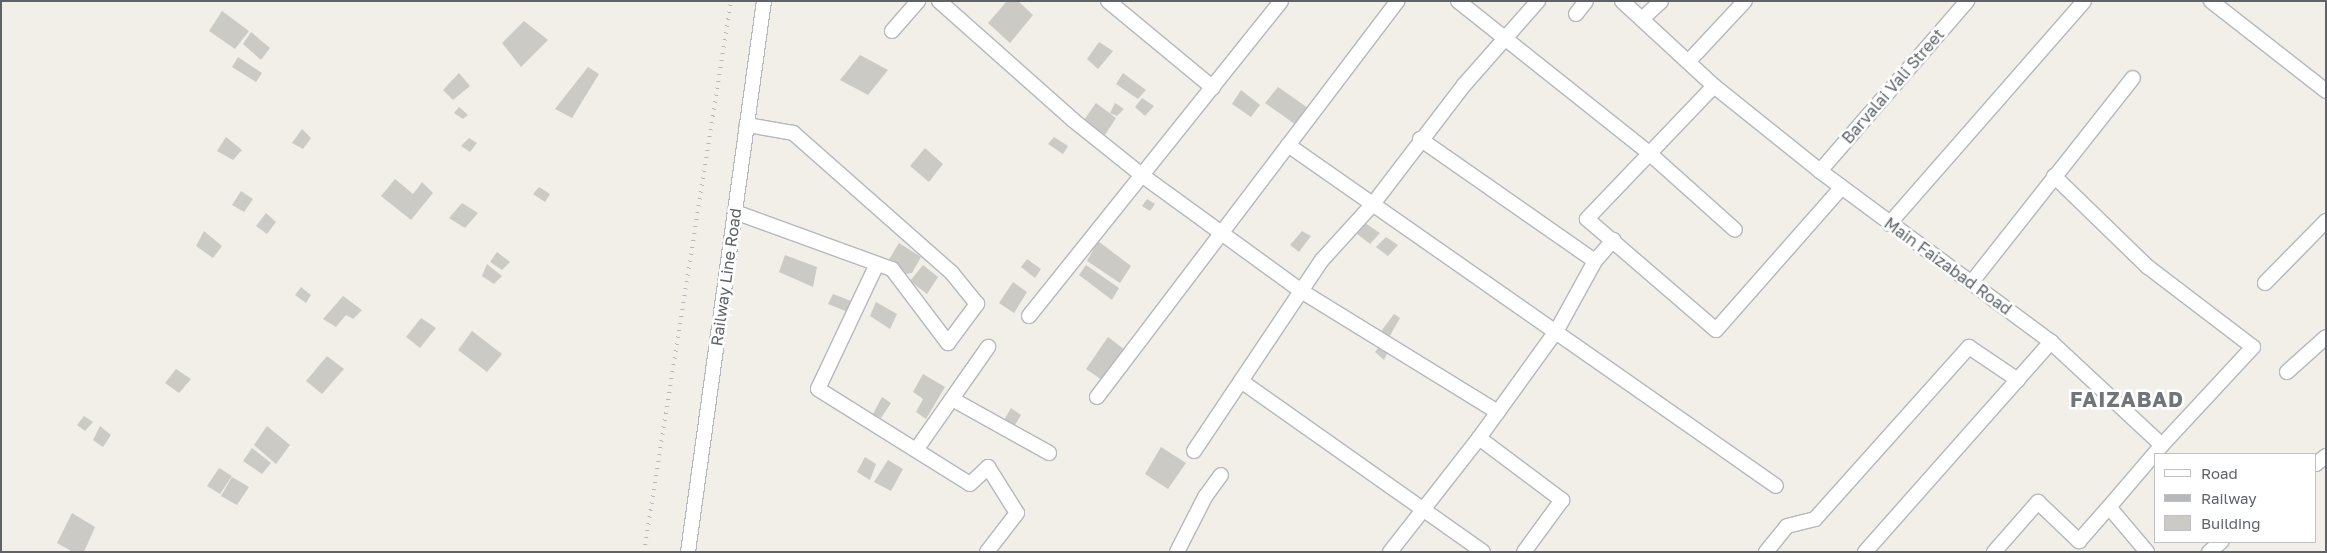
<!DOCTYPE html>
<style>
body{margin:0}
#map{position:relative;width:2327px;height:553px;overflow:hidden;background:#f1efe8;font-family:"Golos Text",sans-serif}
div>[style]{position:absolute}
.building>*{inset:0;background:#cccac5}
.roads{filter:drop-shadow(1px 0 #b5b8bc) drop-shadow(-1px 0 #b5b8bc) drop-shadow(0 1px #b5b8bc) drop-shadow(0 -1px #b5b8bc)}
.minor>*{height:14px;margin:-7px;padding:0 7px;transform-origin:7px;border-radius:7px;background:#fff}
.rail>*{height:4px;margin-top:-2px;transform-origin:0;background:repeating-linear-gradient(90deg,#b6b7b8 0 1px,transparent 0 7px)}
span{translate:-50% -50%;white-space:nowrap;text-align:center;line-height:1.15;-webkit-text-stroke:5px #fff;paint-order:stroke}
.street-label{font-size:16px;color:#5f6368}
.district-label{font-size:21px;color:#70757a;font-weight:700;letter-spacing:1px}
.frame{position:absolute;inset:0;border:2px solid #5f6368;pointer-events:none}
.legend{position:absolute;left:2154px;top:453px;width:162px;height:90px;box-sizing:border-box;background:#fff;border:1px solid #bfc1c3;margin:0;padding:6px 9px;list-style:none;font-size:15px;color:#5f6368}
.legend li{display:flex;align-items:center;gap:10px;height:25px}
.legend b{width:25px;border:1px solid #bfc1c3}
</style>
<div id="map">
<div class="building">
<div style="clip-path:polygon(1007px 1px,1018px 1px,1033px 15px,1010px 43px,988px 23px)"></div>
<div style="clip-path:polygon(222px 11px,249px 31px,235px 49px,209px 31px)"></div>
<div style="clip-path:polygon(524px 21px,548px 40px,521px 67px,502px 43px)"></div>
<div style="clip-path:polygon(251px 32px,270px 48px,261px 60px,243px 44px)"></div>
<div style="clip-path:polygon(1099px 42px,1113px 51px,1098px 69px,1087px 59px)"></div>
<div style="clip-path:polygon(860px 55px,888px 70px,868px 95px,840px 80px)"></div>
<div style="clip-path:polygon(238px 57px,262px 73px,256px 82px,232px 67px)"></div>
<div style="clip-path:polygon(588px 67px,599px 74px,572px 118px,555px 109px)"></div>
<div style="clip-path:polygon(459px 73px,470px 86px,453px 100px,443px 90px)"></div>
<div style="clip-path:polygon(1123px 73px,1146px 90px,1138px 99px,1116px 84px)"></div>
<div style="clip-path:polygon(1278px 87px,1308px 108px,1296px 125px,1265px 103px)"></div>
<div style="clip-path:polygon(1241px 90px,1260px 105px,1251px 117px,1232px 104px)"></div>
<div style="clip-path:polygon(1142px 98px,1154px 106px,1145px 116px,1135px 107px)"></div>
<div style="clip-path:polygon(1096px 103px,1116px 118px,1105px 135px,1084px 120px)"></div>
<div style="clip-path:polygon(1115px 103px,1124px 109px,1117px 116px,1110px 113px)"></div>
<div style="clip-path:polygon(459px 107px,468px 115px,463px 119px,454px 113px)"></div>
<div style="clip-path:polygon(302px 129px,311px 138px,303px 149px,292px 143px)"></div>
<div style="clip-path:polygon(226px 137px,242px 150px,233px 160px,217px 151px)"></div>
<div style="clip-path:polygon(1054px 137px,1068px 146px,1063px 154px,1048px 144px)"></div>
<div style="clip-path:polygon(469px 138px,477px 143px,470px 152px,461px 146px)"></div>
<div style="clip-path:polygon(925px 148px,943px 164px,929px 182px,910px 166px)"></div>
<div style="clip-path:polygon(395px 179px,413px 194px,422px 182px,433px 193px,411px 220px,381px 196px)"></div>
<div style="clip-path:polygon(539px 187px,550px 194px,545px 202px,533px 194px)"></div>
<div style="clip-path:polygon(241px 191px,253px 199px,244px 212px,232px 205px)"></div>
<div style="clip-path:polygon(1147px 199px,1155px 204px,1150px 211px,1142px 206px)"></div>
<div style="clip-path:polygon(462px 203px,478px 213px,465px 228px,449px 218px)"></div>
<div style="clip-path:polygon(266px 213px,276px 222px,267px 234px,256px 226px)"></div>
<div style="clip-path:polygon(1365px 223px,1380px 233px,1370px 244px,1356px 233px)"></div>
<div style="clip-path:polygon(204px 231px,222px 246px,213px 258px,196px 246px)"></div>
<div style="clip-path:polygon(1302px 231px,1311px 236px,1299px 252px,1290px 245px)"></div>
<div style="clip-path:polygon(1386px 237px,1398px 245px,1388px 256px,1376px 247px)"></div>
<div style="clip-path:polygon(1098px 241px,1131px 266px,1120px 283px,1087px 261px)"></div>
<div style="clip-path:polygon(899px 243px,921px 257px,912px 273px,904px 274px,888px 261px)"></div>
<div style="clip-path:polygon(497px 252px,510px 262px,502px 270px,490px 262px)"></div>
<div style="clip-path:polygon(785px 255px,817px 267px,813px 287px,779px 272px)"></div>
<div style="clip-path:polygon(1027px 259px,1041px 269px,1035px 278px,1021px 267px)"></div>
<div style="clip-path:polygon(487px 264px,502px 276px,494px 284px,482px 276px)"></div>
<div style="clip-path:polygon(923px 265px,938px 277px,927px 294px,910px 281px)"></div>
<div style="clip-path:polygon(1086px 265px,1119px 288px,1112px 300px,1079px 275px)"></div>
<div style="clip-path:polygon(1013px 282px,1027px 292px,1014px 313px,999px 303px)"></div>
<div style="clip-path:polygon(301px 287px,311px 295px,306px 303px,295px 295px)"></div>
<div style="clip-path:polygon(833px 294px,854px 302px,850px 313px,828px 304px)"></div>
<div style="clip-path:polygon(343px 296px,362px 310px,353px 319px,346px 315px,336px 327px,323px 319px)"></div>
<div style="clip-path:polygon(876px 302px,897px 314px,890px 329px,870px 316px)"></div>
<div style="clip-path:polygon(1394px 314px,1400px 318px,1388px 339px,1379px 334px)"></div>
<div style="clip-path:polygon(421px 318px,436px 328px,420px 348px,406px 337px)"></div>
<div style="clip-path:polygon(472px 331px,502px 354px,487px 372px,458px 350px)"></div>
<div style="clip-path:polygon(1108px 337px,1125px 350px,1102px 380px,1086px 369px)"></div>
<div style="clip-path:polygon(1382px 343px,1390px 348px,1384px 360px,1375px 352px)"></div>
<div style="clip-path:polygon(327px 356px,344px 369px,322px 394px,306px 381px)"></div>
<div style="clip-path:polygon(176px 369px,191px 379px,179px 393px,165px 383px)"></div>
<div style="clip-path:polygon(923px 374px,945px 387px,926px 419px,916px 412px,923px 399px,913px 392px)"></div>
<div style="clip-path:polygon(882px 397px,891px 403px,881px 418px,873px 414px)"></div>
<div style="clip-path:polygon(1011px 408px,1021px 415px,1015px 425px,1004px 420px)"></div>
<div style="clip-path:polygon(84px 416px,93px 422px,85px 431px,77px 425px)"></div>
<div style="clip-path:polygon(100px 426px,111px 435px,103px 447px,93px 440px)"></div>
<div style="clip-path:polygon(267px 426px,290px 445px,276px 464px,254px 445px)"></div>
<div style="clip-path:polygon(1161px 447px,1186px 463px,1168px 489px,1145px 474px)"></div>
<div style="clip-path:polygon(252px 448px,271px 463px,262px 474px,243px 461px)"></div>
<div style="clip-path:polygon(865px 457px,876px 464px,870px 480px,857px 472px)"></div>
<div style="clip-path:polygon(888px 460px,903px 469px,891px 491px,874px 482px)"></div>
<div style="clip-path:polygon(219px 468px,232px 476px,220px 494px,207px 486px)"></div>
<div style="clip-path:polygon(232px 477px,249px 487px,237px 505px,221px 496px)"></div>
<div style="clip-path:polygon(72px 513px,95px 527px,84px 552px,73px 552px,57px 543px)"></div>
</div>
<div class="roads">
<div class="minor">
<div style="left:939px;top:1px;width:179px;rotate:41.6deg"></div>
<div style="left:1073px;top:120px;width:90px;rotate:38.7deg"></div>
<div style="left:1143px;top:176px;width:195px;rotate:36deg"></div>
<div style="left:1301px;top:291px;width:231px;rotate:31.6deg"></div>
<div style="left:1108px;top:1px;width:136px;rotate:39.6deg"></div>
<div style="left:1458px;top:1px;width:244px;rotate:38.5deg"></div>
<div style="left:1649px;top:153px;width:115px;rotate:41.8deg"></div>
<div style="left:1622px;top:1px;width:125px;rotate:42.7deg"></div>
<div style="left:1714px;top:86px;width:136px;rotate:38.7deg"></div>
<div style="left:1820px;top:171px;width:287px;rotate:36.5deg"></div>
<div style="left:2051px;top:342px;width:151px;rotate:42.9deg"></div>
<div style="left:2162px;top:445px;width:82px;rotate:130.5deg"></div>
<div style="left:2109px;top:507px;width:59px;rotate:49.8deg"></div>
<div style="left:2211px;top:1px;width:146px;rotate:38deg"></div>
<div style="left:1576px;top:14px;width:16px;rotate:-52deg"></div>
<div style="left:1642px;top:19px;width:26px;rotate:-43deg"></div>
<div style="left:892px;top:31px;width:40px;rotate:-49deg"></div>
<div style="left:1689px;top:61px;width:82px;rotate:-47deg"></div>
<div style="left:1714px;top:86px;width:184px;rotate:133.7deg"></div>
<div style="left:1587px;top:219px;width:170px;rotate:40.7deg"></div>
<div style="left:1716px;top:330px;width:189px;rotate:-48.6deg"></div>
<div style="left:1420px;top:139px;width:213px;rotate:34.9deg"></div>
<div style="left:1288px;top:145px;width:595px;rotate:34.94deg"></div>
<div style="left:1820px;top:171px;width:225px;rotate:-49.1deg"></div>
<div style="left:2054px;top:176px;width:131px;rotate:44.1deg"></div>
<div style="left:2148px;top:267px;width:132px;rotate:37.3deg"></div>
<div style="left:2253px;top:347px;width:134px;rotate:132.9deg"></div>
<div style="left:735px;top:212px;width:167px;rotate:20deg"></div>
<div style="left:892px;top:269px;width:93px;rotate:52.9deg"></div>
<div style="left:948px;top:343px;width:49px;rotate:-53.4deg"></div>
<div style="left:977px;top:304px;width:40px;rotate:-129deg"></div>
<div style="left:952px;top:273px;width:212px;rotate:-138.6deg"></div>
<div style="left:793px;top:133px;width:47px;rotate:-170.1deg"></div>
<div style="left:1889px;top:224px;width:296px;rotate:-48.8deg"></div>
<div style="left:877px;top:264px;width:138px;rotate:115.3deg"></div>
<div style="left:818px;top:389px;width:179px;rotate:32deg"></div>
<div style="left:970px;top:484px;width:25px;rotate:-43deg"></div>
<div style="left:988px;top:467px;width:54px;rotate:57.8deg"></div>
<div style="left:1017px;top:513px;width:49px;rotate:127.6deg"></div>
<div style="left:1971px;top:283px;width:261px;rotate:-51.7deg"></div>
<div style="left:2265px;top:283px;width:87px;rotate:-45.5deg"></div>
<div style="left:1029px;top:316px;width:403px;rotate:-51.3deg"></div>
<div style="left:2287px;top:372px;width:52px;rotate:-41.9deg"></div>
<div style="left:1241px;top:381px;width:296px;rotate:35.2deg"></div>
<div style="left:1097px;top:397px;width:497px;rotate:-52.8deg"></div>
<div style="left:952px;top:399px;width:111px;rotate:29.1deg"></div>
<div style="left:1479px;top:438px;width:104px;rotate:36.8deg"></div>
<div style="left:1562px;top:500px;width:64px;rotate:126.2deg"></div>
<div style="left:916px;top:450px;width:126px;rotate:-55deg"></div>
<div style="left:1194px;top:451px;width:230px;rotate:-56.2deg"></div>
<div style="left:1322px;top:260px;width:76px;rotate:-47.7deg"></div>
<div style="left:1373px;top:204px;width:150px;rotate:-52.6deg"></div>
<div style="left:1464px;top:85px;width:112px;rotate:-48.6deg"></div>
<div style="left:2316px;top:464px;width:13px;rotate:-39deg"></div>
<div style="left:688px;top:552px;width:556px;rotate:-82.15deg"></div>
<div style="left:1177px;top:552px;width:62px;rotate:-63deg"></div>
<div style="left:1205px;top:497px;width:27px;rotate:-54deg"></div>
<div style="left:1390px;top:552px;width:145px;rotate:-52deg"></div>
<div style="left:1479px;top:438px;width:133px;rotate:-54.2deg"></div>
<div style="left:1557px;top:330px;width:79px;rotate:-61.2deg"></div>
<div style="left:1595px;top:261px;width:28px;rotate:-49deg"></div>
<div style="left:1766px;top:552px;width:33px;rotate:-51deg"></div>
<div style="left:1787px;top:526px;width:29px;rotate:-14deg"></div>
<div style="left:1815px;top:519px;width:231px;rotate:-48.2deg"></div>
<div style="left:1969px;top:347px;width:59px;rotate:34deg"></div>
<div style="left:1865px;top:552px;width:281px;rotate:-48.5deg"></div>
<div style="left:1994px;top:552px;width:67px;rotate:-48.7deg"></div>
<div style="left:2038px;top:502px;width:57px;rotate:43.6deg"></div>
<div style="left:2079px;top:541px;width:45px;rotate:-48.6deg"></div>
<div style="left:2209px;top:552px;width:16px;rotate:-40deg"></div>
</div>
</div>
<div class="rail">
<div style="left:644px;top:552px;width:558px;rotate:-81.03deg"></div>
</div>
<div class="street-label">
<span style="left:1893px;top:86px;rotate:-49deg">Barvalai Vali Street</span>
<span style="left:1948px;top:266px;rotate:36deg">Main Faizabad Road</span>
<span style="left:726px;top:277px;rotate:-82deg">Railway Line Road</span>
</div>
<div class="district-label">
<span style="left:2127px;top:399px">FAIZABAD</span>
</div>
<div class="frame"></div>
<ul class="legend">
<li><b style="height:6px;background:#fff"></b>Road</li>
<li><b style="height:6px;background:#b6b7b8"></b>Railway</li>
<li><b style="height:14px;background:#cccac5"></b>Building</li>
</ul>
</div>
